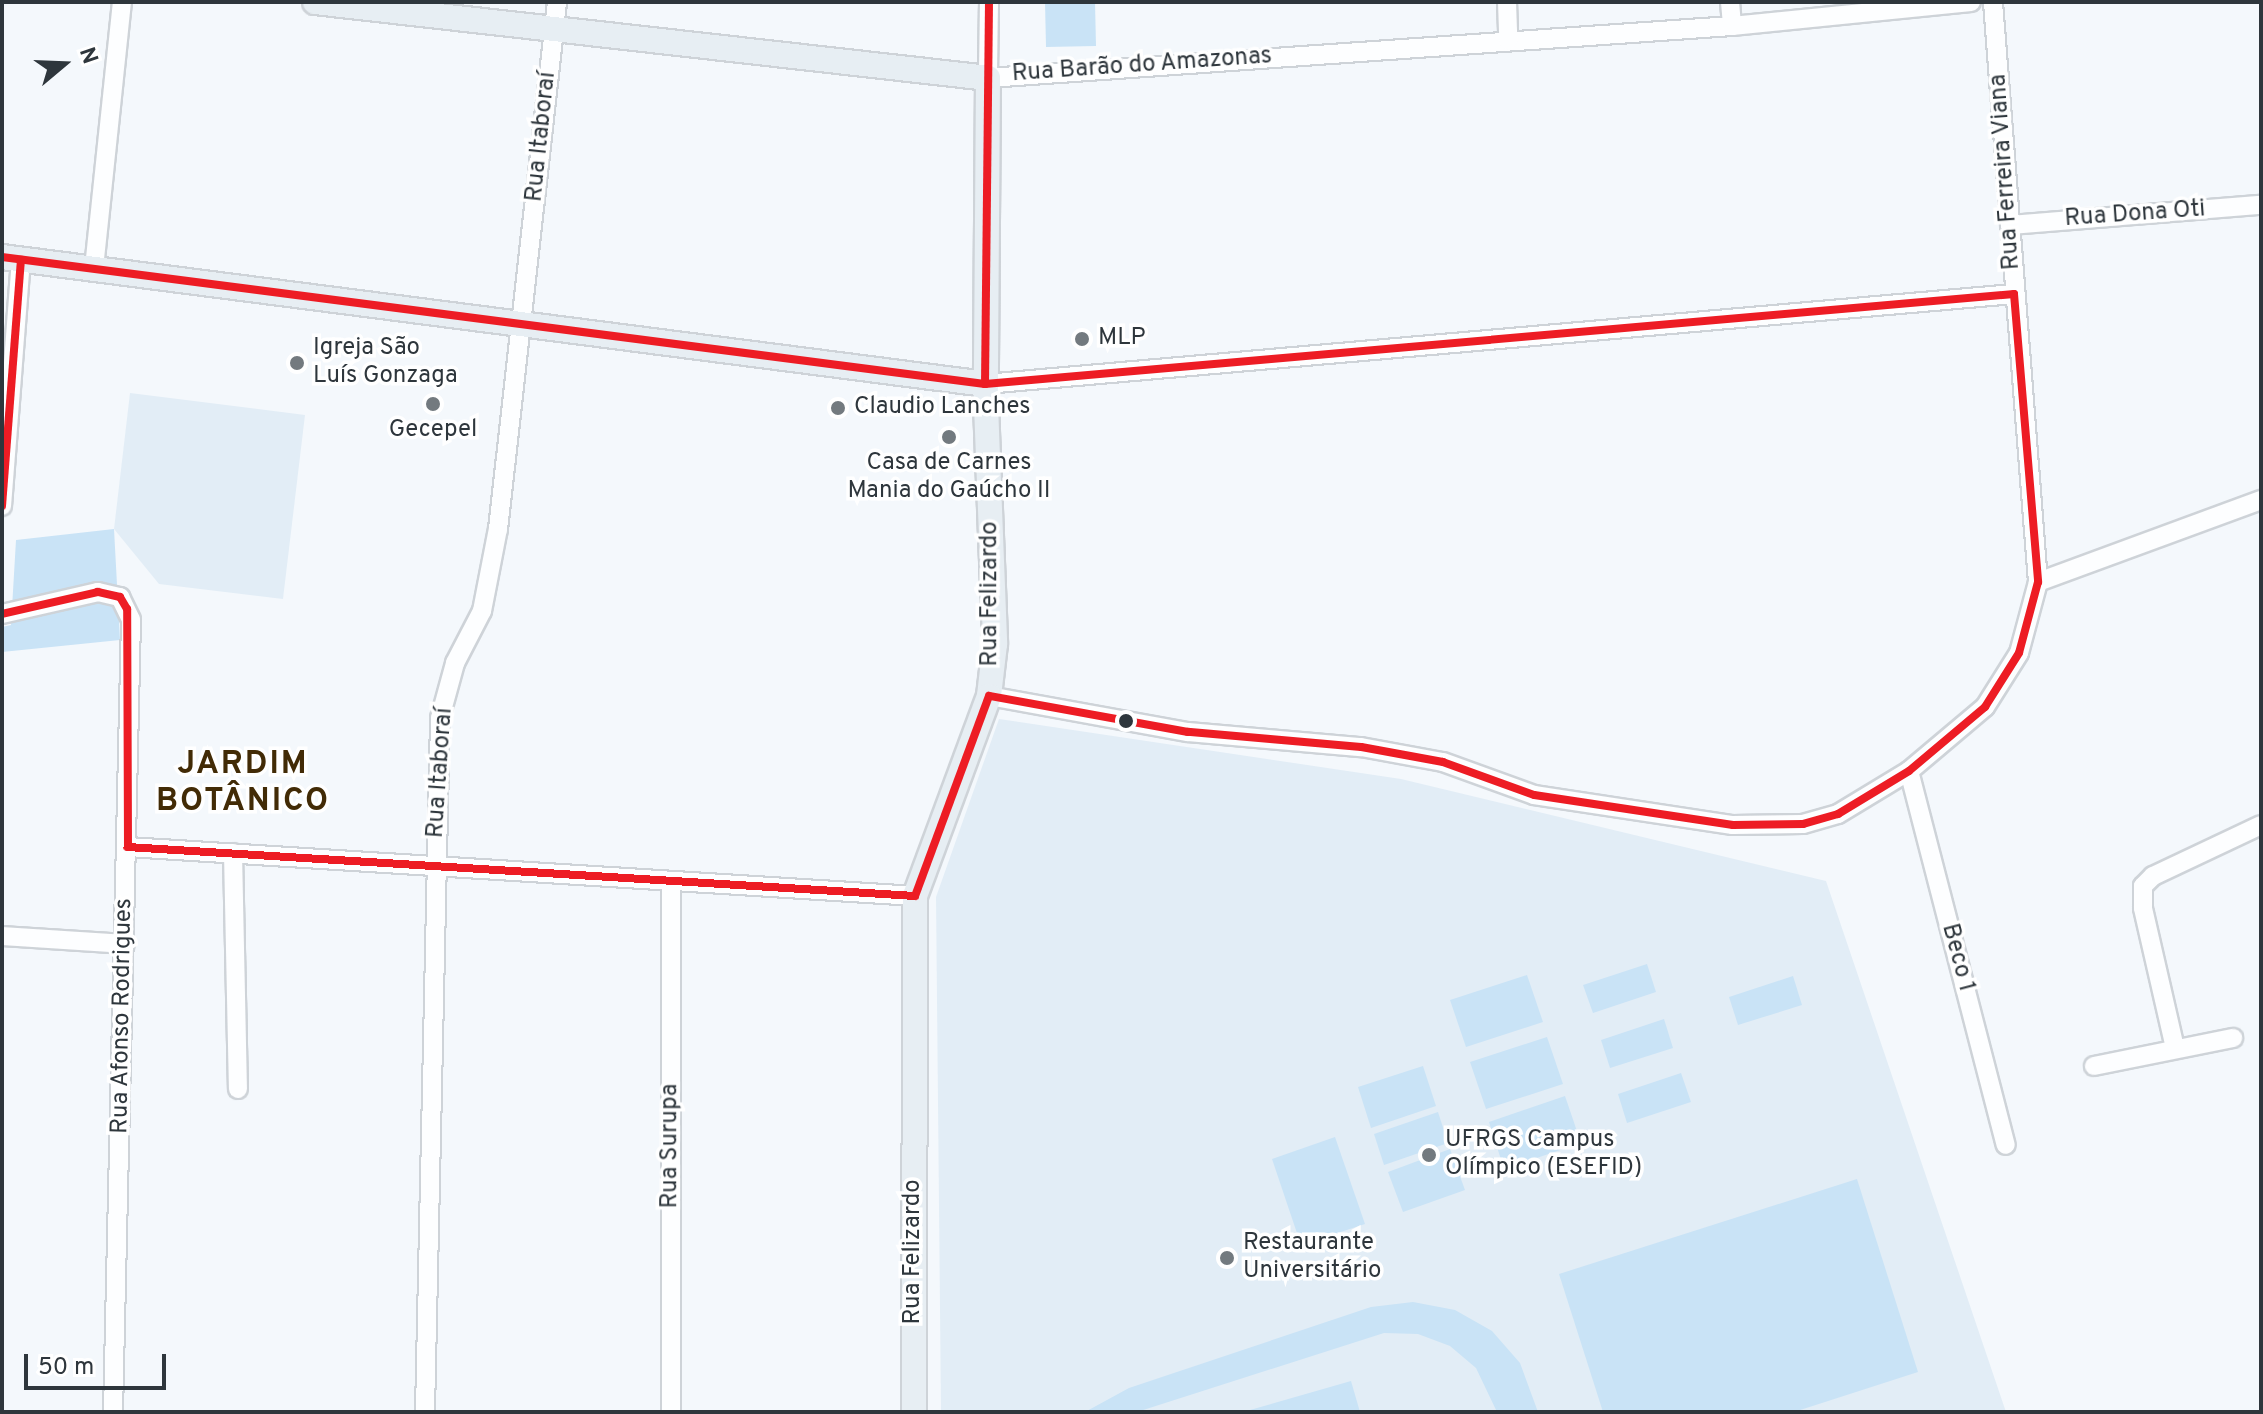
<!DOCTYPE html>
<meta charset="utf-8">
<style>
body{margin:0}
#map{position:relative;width:2263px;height:1414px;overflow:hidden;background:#f4f8fc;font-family:Overpass,sans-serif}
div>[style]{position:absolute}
.built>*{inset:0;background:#e2edf6}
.green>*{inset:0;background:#c9e3f6}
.roads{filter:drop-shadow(2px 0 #ced3d8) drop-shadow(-2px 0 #ced3d8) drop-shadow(0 2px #ced3d8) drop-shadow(0 -2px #ced3d8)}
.minor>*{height:18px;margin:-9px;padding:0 9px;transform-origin:9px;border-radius:9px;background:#fdfeff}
.major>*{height:24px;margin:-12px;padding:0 12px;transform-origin:12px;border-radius:12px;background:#e7eef3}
.bus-1>*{height:8px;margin:-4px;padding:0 4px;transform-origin:4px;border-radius:4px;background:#ed1c24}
.dots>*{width:22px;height:22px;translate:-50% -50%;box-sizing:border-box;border:4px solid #fff;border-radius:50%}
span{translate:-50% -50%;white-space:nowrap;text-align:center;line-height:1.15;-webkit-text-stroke:7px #fff;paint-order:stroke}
.street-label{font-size:24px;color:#2e363c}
.poi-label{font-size:24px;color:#2e363c}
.left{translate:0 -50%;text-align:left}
.district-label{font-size:32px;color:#422b06;font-weight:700;letter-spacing:2px}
.frame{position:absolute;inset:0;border:4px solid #2e363c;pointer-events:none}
.north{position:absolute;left:24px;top:24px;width:80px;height:80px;-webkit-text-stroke:6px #fff;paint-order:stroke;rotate:71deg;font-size:22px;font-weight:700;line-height:32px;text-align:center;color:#2e363c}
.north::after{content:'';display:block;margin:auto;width:28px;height:36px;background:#2e363c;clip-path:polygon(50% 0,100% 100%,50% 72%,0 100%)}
.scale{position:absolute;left:24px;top:1354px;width:142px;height:36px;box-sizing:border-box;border:4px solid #2e363c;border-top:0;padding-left:10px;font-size:24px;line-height:28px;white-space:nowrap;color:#2e363c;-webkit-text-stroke:6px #fff;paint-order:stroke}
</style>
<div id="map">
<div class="built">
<div style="clip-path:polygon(130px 393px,305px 415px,283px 599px,159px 584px,114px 529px)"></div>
<div style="clip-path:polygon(999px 719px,1401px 779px,1826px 881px,2006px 1412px,941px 1412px,936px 897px)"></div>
</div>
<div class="green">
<div style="clip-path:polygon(1045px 2px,1095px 2px,1096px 46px,1046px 47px)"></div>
<div style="clip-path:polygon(114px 529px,120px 640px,2px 652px,2px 627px,11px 625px,16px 540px)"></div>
<div style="clip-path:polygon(1647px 964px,1656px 992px,1593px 1013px,1583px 985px)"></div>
<div style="clip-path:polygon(1527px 975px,1543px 1022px,1466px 1047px,1450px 1000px)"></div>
<div style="clip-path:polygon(1793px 976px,1802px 1005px,1738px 1025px,1729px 997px)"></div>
<div style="clip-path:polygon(1664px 1019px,1673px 1048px,1610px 1068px,1601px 1040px)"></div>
<div style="clip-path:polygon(1547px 1037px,1563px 1084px,1486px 1109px,1470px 1062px)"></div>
<div style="clip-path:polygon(1423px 1066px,1436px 1106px,1371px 1128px,1358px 1087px)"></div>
<div style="clip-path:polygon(1681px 1073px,1691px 1102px,1627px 1123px,1618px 1094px)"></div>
<div style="clip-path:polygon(1565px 1096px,1581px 1143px,1504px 1169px,1489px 1122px)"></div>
<div style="clip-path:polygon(1438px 1112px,1448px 1143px,1384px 1165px,1374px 1134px)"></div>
<div style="clip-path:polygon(1335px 1137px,1365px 1224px,1301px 1245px,1272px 1159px)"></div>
<div style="clip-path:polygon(1450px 1149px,1465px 1190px,1403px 1212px,1388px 1172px)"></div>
<div style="clip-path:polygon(1857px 1179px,1918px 1372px,1794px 1412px,1603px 1412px,1559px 1274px)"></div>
<div style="clip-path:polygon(1413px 1302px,1455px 1310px,1492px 1331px,1520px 1363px,1538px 1412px,1497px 1412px,1476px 1368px,1450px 1346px,1418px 1334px,1384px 1333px,1137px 1412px,1085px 1412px,1129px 1388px,1371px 1307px)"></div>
<div style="clip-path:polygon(1351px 1381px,1360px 1412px,1243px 1412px)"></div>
</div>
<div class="roads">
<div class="minor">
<div style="left:989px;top:2px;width:76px;rotate:90.8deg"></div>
<div style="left:988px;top:78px;width:746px;rotate:-4deg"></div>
<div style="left:1732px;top:26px;width:240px;rotate:-5.7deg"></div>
<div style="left:1507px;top:2px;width:38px;rotate:88deg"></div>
<div style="left:1730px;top:2px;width:24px;rotate:85deg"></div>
<div style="left:2010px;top:225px;width:252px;rotate:-4.6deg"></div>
<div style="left:94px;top:268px;width:267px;rotate:-84deg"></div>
<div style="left:985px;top:384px;width:1033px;rotate:-5deg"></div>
<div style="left:2px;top:506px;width:247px;rotate:-85.6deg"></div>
<div style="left:2038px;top:582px;width:238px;rotate:-20.2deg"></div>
<div style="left:2px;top:614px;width:98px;rotate:-12.9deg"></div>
<div style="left:98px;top:592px;width:23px;rotate:13deg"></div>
<div style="left:120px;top:597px;width:25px;rotate:64deg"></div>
<div style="left:131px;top:620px;width:792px;rotate:91.3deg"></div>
<div style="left:989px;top:696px;width:202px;rotate:10.3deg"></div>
<div style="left:1188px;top:732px;width:174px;rotate:5deg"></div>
<div style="left:1361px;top:747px;width:83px;rotate:10.4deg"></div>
<div style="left:1443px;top:762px;width:97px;rotate:19.9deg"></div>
<div style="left:1534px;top:795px;width:201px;rotate:8.6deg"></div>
<div style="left:1733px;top:825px;width:70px;rotate:-0.8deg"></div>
<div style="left:1803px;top:824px;width:36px;rotate:-16deg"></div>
<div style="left:1838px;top:814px;width:83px;rotate:-31.2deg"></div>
<div style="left:1909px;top:771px;width:99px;rotate:-40.1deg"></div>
<div style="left:1985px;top:707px;width:64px;rotate:-57.8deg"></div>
<div style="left:2019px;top:653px;width:73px;rotate:-75deg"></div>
<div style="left:2038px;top:582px;width:582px;rotate:-94.44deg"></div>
<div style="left:1909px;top:771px;width:386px;rotate:75.5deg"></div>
<div style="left:128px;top:847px;width:789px;rotate:3.56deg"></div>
<div style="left:233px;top:853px;width:236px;rotate:88.8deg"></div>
<div style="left:2px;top:936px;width:123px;rotate:3.7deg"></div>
<div style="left:2175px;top:1048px;width:144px;rotate:-102.9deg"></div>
<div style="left:2143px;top:908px;width:22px;rotate:-90deg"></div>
<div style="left:2143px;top:886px;width:14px;rotate:-45deg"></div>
<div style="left:2153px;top:876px;width:119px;rotate:-25.3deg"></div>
<div style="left:2094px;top:1066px;width:142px;rotate:-11.4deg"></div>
<div style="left:425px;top:1412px;width:694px;rotate:-88.76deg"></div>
<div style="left:440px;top:718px;width:57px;rotate:-74.7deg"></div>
<div style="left:455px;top:663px;width:59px;rotate:-62.6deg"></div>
<div style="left:482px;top:611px;width:84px;rotate:-79deg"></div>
<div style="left:498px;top:529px;width:530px;rotate:-83.61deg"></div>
<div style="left:671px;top:1412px;width:531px;rotate:-90deg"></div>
</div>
<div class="major">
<div style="left:315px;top:2px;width:677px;rotate:6.44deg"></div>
<div style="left:988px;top:78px;width:327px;rotate:90.4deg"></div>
<div style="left:986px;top:405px;width:239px;rotate:87.8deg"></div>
<div style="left:995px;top:644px;width:52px;rotate:96.6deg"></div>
<div style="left:989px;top:696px;width:213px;rotate:110.3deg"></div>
<div style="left:915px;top:896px;width:516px;rotate:90.11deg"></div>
<div style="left:2px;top:257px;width:991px;rotate:7.36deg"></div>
</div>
</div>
<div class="bus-1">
<div style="left:2px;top:257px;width:991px;rotate:7.36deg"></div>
<div style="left:985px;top:384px;width:1033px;rotate:-5deg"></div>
<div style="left:2014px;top:294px;width:289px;rotate:85.2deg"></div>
<div style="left:2038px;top:582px;width:73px;rotate:105deg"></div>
<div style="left:2019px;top:653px;width:64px;rotate:122.2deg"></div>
<div style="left:1985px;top:707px;width:99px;rotate:139.9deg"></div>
<div style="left:1909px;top:771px;width:83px;rotate:148.8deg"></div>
<div style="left:1838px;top:814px;width:36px;rotate:164deg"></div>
<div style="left:1803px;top:824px;width:70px;rotate:179.2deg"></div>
<div style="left:1733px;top:825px;width:201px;rotate:-171.4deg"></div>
<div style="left:1534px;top:795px;width:97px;rotate:-160.1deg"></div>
<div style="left:1443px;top:762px;width:83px;rotate:-169.6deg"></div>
<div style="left:1361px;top:747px;width:174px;rotate:-175deg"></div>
<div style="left:1188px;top:732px;width:202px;rotate:-169.7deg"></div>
<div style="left:989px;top:696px;width:213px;rotate:110.3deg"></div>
<div style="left:915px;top:896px;width:789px;rotate:-176.44deg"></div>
<div style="left:128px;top:847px;width:238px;rotate:-90.2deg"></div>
<div style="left:127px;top:609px;width:14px;rotate:-120deg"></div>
<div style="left:120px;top:597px;width:23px;rotate:-167deg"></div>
<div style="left:98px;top:592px;width:98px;rotate:167.1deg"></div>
<div style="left:985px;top:384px;width:382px;rotate:-89.4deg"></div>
<div style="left:2px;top:506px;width:247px;rotate:-85.6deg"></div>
</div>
<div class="dots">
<div style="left:1082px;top:339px;background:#737a7f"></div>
<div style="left:297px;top:363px;background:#737a7f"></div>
<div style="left:433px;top:404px;background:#737a7f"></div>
<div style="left:838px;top:408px;background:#737a7f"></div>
<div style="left:949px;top:437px;background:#737a7f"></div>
<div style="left:1126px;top:721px;background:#2e363c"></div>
<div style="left:1429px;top:1155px;background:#737a7f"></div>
<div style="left:1227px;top:1258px;background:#737a7f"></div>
</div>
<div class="street-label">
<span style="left:1142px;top:66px;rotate:-4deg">Rua Barão do Amazonas</span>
<span style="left:542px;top:137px;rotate:-84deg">Rua Itaboraí</span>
<span style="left:2006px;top:172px;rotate:-94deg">Rua Ferreira Viana</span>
<span style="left:2135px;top:215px;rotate:-4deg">Rua Dona Oti</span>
<span style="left:991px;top:594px;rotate:-90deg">Rua Felizardo</span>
<span style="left:441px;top:773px;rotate:-86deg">Rua Itaboraí</span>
<span style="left:1957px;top:958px;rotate:75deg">Beco 1</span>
<span style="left:123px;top:1016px;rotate:-89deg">Rua Afonso Rodrigues</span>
<span style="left:671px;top:1146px;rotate:-90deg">Rua Surupa</span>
<span style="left:914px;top:1252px;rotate:-90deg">Rua Felizardo</span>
</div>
<div class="poi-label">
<span class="left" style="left:1098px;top:339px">MLP</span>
<span class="left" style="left:313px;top:363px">Igreja São<br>Luís Gonzaga</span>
<span class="left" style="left:854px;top:408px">Claudio Lanches</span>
<span style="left:433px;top:431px">Gecepel</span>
<span style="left:949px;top:478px">Casa de Carnes<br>Mania do Gaúcho II</span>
<span class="left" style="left:1445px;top:1155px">UFRGS Campus<br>Olímpico (ESEFID)</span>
<span class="left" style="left:1243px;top:1258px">Restaurante<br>Universitário</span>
</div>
<div class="district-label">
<span style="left:243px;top:784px">JARDIM<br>BOTÂNICO</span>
</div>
<div class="frame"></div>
<div class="north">N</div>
<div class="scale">50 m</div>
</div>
